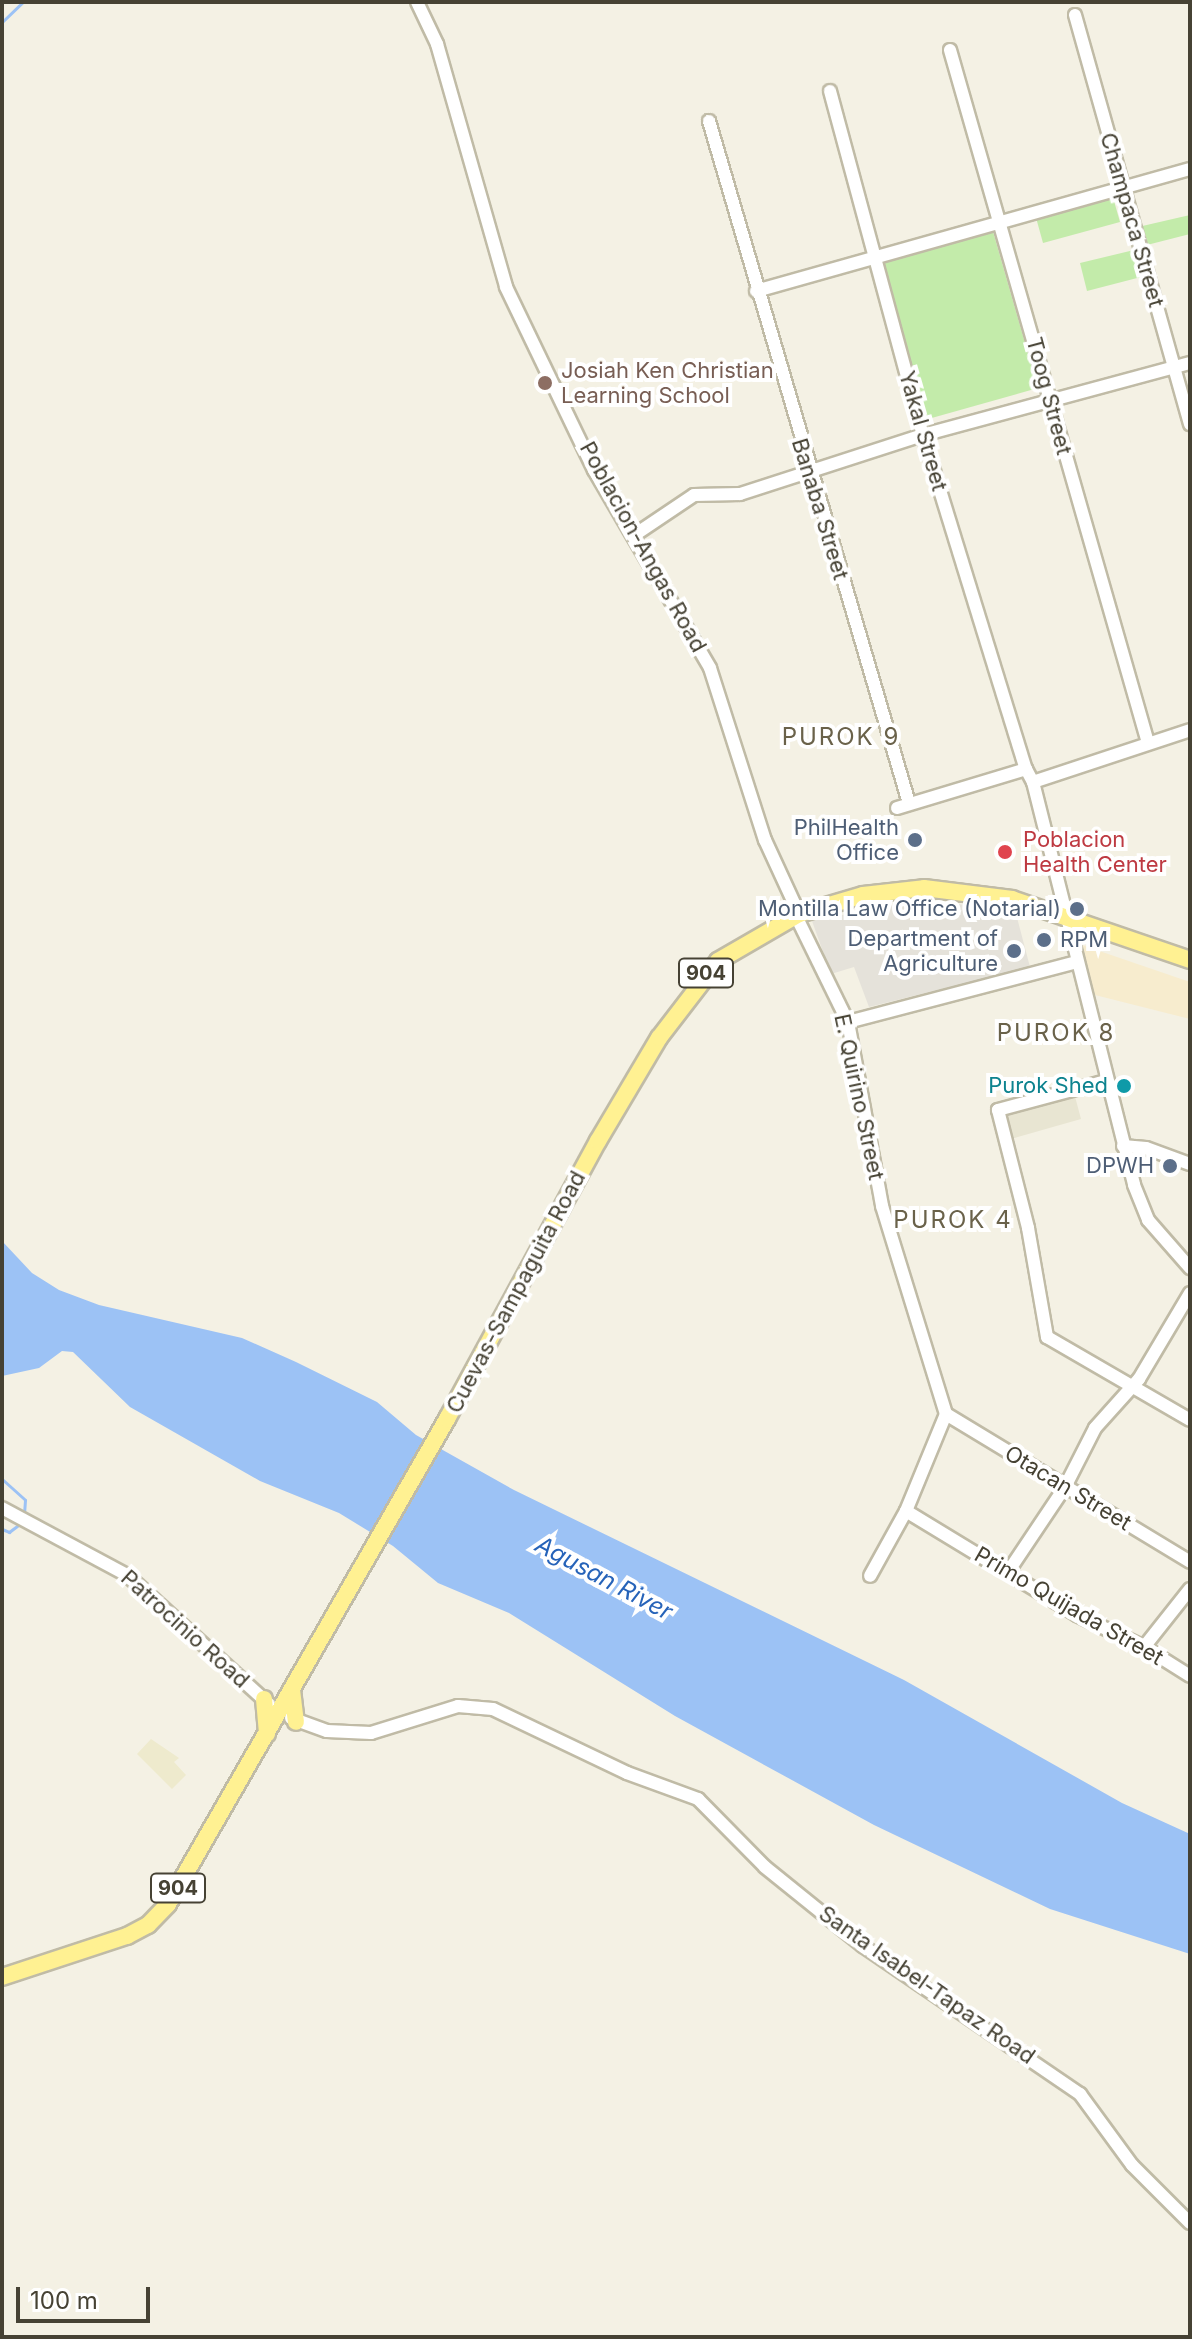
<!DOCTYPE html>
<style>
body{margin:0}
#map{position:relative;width:1192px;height:2339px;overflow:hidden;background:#f4f1e4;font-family:Inter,sans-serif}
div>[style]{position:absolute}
.residential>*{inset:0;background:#e8e5d2}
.commercial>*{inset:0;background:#f7ecce}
.industrial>*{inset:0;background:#e5e2da}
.education>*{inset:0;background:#eeeacd}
.green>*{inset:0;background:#c3ebaa}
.water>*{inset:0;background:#9cc2f5}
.stream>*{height:3px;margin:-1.5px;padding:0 1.5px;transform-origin:1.5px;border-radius:1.5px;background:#9cc2f5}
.roads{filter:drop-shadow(2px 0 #c0bba6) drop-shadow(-2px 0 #c0bba6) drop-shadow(0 2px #c0bba6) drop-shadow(0 -2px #c0bba6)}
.minor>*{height:12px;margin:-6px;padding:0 6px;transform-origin:6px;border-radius:6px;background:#fff}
.major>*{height:16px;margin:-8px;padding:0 8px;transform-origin:8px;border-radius:8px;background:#fff192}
.dots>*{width:22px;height:22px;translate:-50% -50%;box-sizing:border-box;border:4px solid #fff;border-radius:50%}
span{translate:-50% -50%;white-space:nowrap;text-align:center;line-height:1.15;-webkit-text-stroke:8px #fff;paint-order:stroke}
.shield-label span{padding:2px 6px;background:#fff;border:2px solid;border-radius:6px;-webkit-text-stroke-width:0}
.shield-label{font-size:20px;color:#464234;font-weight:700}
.street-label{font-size:22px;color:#464234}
.education-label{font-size:22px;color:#785e54}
.left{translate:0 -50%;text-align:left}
.service-label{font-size:22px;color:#4e5e75}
.right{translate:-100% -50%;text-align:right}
.health-label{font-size:22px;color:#be3a42}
.culture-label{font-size:22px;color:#0d838f}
.neighbourhood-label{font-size:24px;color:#6a624a;letter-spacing:2px}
.water-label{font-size:24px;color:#2663b9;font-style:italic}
.frame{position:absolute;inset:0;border:4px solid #464234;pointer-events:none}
.scale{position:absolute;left:16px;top:2287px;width:134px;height:36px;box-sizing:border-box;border:4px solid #464234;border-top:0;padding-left:10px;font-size:24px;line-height:28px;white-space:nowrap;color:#464234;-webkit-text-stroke:6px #fff;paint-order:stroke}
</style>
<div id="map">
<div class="residential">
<div style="clip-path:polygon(1073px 1089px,1081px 1119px,1011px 1139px,1003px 1109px)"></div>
</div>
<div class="commercial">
<div style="clip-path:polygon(1076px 943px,1190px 982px,1190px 1019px,1087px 993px)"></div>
</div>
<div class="industrial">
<div style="clip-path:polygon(918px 900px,1015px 910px,1030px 967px,869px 1007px,854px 967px,831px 974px,812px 921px)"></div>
</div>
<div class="education">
<div style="clip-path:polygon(151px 1739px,179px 1758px,174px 1762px,186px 1775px,172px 1789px,137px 1754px)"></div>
</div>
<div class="green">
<div style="clip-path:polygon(1112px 194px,1120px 222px,1043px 243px,1035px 214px)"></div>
<div style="clip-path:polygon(1190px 215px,1190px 234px,1143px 246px,1138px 227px)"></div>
<div style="clip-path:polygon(992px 228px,1038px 388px,921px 421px,879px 261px)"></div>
<div style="clip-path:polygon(1134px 250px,1141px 277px,1087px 291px,1080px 263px)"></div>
</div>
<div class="water">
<div style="clip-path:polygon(2px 1241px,32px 1273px,59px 1290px,99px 1305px,242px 1338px,296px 1362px,377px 1402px,416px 1435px,514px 1490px,904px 1680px,1122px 1803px,1190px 1834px,1190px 1954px,1050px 1909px,874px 1825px,675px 1716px,509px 1613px,438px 1583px,393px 1546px,339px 1513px,260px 1481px,130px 1407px,73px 1352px,62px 1351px,39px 1368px,2px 1376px)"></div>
</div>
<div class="stream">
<div style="left:2px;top:22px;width:29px;rotate:-44deg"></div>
<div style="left:2px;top:1479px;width:31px;rotate:42deg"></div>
<div style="left:25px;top:1500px;width:16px;rotate:94deg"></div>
<div style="left:2px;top:1529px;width:8px;rotate:23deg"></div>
<div style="left:9px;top:1532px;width:15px;rotate:-37deg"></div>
</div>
<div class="roads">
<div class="minor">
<div style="left:417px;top:2px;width:47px;rotate:64.5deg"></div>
<div style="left:437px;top:44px;width:253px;rotate:74.1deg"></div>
<div style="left:506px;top:287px;width:203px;rotate:64.3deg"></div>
<div style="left:594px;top:470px;width:229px;rotate:59.6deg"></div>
<div style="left:710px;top:668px;width:181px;rotate:72.3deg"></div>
<div style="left:765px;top:840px;width:81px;rotate:65.3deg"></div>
<div style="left:1075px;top:15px;width:425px;rotate:74.3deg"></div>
<div style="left:950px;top:50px;width:721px;rotate:74.05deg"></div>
<div style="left:830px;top:91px;width:356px;rotate:74.9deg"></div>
<div style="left:923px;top:435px;width:350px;rotate:72.9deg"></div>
<div style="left:709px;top:121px;width:711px;rotate:73.66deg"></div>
<div style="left:756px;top:291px;width:451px;rotate:-15.7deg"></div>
<div style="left:633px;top:536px;width:73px;rotate:-33.9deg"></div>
<div style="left:694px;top:495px;width:46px;rotate:-1.2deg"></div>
<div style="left:740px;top:494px;width:192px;rotate:-17.9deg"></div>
<div style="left:923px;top:435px;width:277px;rotate:-15.1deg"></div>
<div style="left:1033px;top:782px;width:415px;rotate:75.9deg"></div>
<div style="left:1134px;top:1185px;width:38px;rotate:68deg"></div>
<div style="left:1148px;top:1220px;width:64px;rotate:48.8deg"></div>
<div style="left:897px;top:808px;width:135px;rotate:-16.8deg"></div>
<div style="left:1026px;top:769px;width:15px;rotate:62deg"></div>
<div style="left:1033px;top:782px;width:165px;rotate:-18.3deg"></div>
<div style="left:796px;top:916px;width:118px;rotate:63.9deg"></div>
<div style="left:848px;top:1022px;width:187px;rotate:79.5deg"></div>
<div style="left:882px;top:1206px;width:218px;rotate:72.9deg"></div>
<div style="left:946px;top:1414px;width:105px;rotate:112.4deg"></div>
<div style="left:906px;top:1511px;width:74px;rotate:119deg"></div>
<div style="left:848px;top:1022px;width:236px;rotate:-14.7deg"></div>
<div style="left:1106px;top:1081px;width:112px;rotate:165deg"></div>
<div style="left:998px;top:1110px;width:122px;rotate:75.7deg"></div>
<div style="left:1028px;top:1228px;width:111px;rotate:80.1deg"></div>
<div style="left:1047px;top:1337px;width:165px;rotate:30.1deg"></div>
<div style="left:1123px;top:1146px;width:23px;rotate:5deg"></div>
<div style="left:1146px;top:1148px;width:47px;rotate:20deg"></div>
<div style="left:946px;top:1414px;width:285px;rotate:31.2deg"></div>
<div style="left:2px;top:1508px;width:142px;rotate:28.2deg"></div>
<div style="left:127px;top:1575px;width:192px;rotate:42.3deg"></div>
<div style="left:906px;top:1511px;width:200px;rotate:31.3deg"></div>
<div style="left:1077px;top:1615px;width:74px;rotate:25.5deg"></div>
<div style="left:1144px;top:1647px;width:54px;rotate:32.2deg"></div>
<div style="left:1008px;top:1572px;width:102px;rotate:-56.2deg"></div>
<div style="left:1065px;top:1487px;width:66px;rotate:-63deg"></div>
<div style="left:1095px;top:1428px;width:66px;rotate:-48.1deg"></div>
<div style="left:1139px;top:1379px;width:100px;rotate:-59.3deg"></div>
<div style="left:1144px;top:1647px;width:74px;rotate:-51.6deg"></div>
<div style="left:291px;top:1718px;width:38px;rotate:20deg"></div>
<div style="left:327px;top:1731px;width:44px;rotate:2.6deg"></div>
<div style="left:371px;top:1733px;width:91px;rotate:-17.2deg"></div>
<div style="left:458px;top:1706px;width:35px;rotate:5deg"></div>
<div style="left:493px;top:1709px;width:148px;rotate:25.5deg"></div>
<div style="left:627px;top:1773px;width:76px;rotate:20.1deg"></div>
<div style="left:698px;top:1799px;width:95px;rotate:45.4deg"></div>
<div style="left:765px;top:1867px;width:126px;rotate:38.9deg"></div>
<div style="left:863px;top:1946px;width:263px;rotate:34.3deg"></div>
<div style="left:1080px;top:2094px;width:88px;rotate:53.8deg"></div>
<div style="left:1132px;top:2165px;width:82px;rotate:45deg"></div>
</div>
<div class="major">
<div style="left:292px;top:1690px;width:32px;rotate:83deg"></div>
<div style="left:264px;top:1699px;width:35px;rotate:85deg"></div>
<div style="left:2px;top:1977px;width:132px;rotate:-18.2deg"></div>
<div style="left:127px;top:1936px;width:24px;rotate:-28deg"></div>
<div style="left:148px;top:1925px;width:29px;rotate:-46deg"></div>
<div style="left:168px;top:1904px;width:560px;rotate:-60.09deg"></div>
<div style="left:447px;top:1419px;width:316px;rotate:-61.5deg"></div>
<div style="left:598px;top:1141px;width:120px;rotate:-59.4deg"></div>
<div style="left:659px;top:1038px;width:97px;rotate:-52.5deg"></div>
<div style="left:718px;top:961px;width:94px;rotate:-30.1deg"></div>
<div style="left:799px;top:914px;width:67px;rotate:-16.5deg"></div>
<div style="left:863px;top:895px;width:61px;rotate:-6.5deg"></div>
<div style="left:924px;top:888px;width:89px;rotate:7.1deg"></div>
<div style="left:1012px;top:899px;width:188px;rotate:18.9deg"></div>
</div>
</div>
<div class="dots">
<div style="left:545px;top:383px;background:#8d6e63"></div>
<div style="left:915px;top:840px;background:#5c6f8a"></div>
<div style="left:1005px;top:852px;background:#e0444e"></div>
<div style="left:1077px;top:909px;background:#5c6f8a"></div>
<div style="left:1044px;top:940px;background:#5c6f8a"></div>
<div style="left:1014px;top:951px;background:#5c6f8a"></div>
<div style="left:1124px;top:1086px;background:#0f9aa8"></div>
<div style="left:1170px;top:1166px;background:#5c6f8a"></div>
</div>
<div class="shield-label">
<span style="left:706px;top:973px">904</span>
<span style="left:178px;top:1888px">904</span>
</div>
<div class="street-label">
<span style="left:1132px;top:220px;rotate:74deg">Champaca Street</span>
<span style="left:1049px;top:396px;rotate:75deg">Toog Street</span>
<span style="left:923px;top:431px;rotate:74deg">Yakal Street</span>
<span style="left:820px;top:509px;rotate:73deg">Banaba Street</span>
<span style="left:643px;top:547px;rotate:61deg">Poblacion-Angas Road</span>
<span style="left:859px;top:1097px;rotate:78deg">E. Quirino Street</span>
<span style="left:516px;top:1292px;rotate:-62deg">Cuevas-Sampaguita Road</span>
<span style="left:1068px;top:1488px;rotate:31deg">Otacan Street</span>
<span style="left:1069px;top:1606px;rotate:30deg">Primo Quijada Street</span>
<span style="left:185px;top:1629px;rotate:42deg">Patrocinio Road</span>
<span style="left:927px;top:1985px;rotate:35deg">Santa Isabel-Tapaz Road</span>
</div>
<div class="education-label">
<span class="left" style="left:561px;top:383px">Josiah Ken Christian<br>Learning School</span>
</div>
<div class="service-label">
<span class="right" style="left:899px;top:840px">PhilHealth<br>Office</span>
<span class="right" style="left:1061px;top:909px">Montilla Law Office (Notarial)</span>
<span class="right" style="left:998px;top:951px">Department of<br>Agriculture</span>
<span class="left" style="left:1060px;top:940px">RPM</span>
<span class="right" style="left:1154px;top:1166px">DPWH</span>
</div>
<div class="health-label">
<span class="left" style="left:1023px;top:852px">Poblacion<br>Health Center</span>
</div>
<div class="culture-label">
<span class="right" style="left:1108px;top:1086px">Purok Shed</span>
</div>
<div class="neighbourhood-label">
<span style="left:841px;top:737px">PUROK 9</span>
<span style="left:1056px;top:1033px">PUROK 8</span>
<span style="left:953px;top:1220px">PUROK 4</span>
</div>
<div class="water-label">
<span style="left:604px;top:1578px;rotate:28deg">Agusan River</span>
</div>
<div class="frame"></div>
<div class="scale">100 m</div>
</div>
